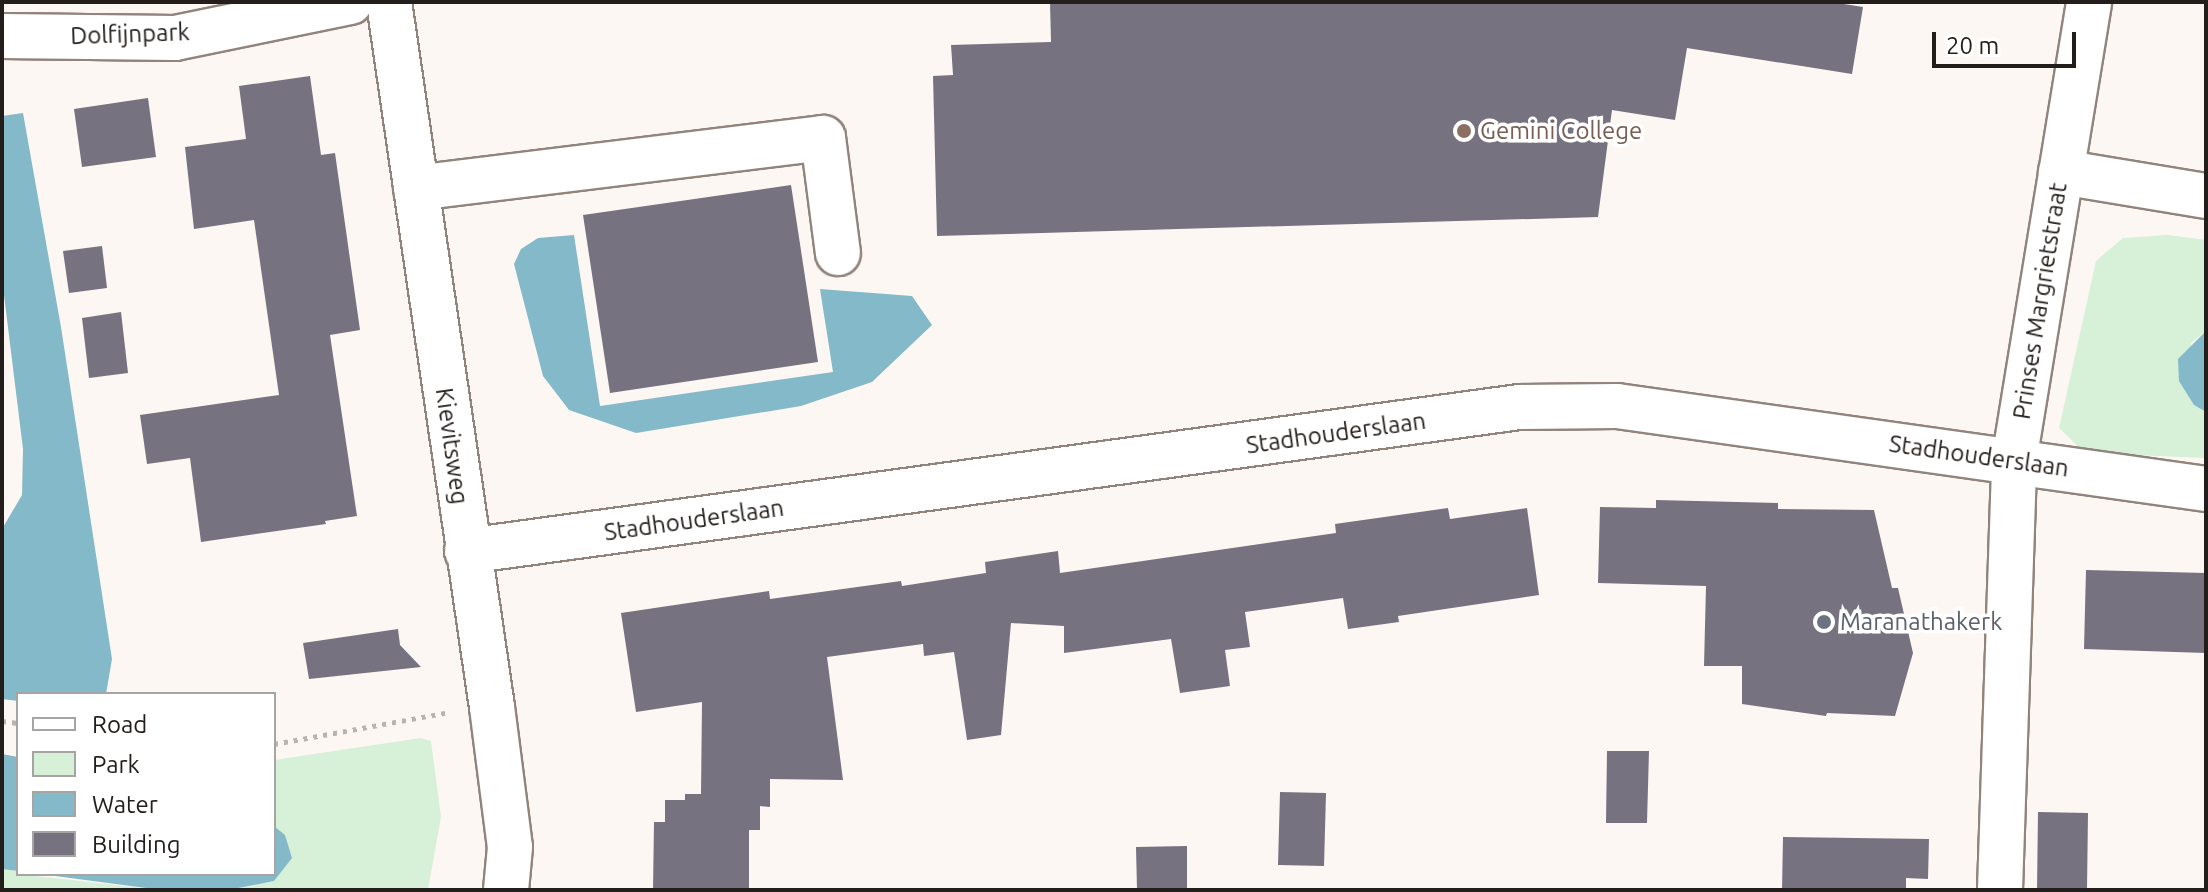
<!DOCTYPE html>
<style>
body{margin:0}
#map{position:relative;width:2208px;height:892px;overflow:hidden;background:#fdf7f3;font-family:Ubuntu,sans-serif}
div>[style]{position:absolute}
.green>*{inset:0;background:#d7f0d8}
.water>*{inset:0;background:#84b9c9}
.building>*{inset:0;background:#76727f}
.path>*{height:5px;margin-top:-2.5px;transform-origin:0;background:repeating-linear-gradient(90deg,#b9b3af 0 4px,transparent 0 10px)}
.roads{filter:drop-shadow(2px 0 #91847c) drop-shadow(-2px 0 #91847c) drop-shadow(0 2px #91847c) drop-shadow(0 -2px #91847c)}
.minor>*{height:44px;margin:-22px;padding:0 22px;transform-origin:22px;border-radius:22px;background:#fff}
.dots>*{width:22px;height:22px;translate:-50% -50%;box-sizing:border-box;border:4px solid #fff;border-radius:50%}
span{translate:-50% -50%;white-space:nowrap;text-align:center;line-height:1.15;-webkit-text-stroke:7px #fff;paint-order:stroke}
.street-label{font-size:24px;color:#231e1b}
.education-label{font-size:24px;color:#785e54}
.left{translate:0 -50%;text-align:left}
.worship-label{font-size:24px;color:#5b616d}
.frame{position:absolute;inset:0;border:4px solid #231e1b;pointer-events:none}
.legend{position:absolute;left:16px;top:692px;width:260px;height:184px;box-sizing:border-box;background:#fff;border:2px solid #a7a5a4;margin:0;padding:10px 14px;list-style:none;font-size:24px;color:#231e1b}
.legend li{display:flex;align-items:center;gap:16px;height:40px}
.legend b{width:40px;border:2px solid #a7a5a4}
.scale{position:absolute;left:1932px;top:32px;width:144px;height:36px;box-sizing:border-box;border:4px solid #231e1b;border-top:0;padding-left:10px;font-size:24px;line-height:28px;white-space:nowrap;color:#231e1b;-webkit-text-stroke:6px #fff;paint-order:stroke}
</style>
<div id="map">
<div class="green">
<div style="clip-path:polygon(2168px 235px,2206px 240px,2206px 331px,2191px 343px,2194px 405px,2206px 412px,2206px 458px,2085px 453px,2059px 428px,2096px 261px,2123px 238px)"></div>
<div style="clip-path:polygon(421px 738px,431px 741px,441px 817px,428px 890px,224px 890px,274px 881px,285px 835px,274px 826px,274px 760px)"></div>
<div style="clip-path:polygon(2px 869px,18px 871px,18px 874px,161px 890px,2px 890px)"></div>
</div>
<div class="water">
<div style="clip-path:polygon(23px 113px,61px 327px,112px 659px,106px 694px,18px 694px,18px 701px,2px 699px,2px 529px,22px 495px,23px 449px,2px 279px,2px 116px)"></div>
<div style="clip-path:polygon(574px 235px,600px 406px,833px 372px,820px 289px,912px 296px,932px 325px,872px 382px,801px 406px,636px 433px,569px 410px,543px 376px,514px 264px,521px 249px,538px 238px)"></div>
<div style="clip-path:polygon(2206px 331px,2206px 412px,2194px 405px,2179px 381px,2178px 359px)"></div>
<div style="clip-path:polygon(2px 754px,18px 757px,18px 871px,2px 869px)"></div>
<div style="clip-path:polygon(274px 826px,285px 835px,292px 858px,274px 881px,228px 890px,161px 890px,40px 874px,274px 874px)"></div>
</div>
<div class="building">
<div style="clip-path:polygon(1050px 2px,1831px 2px,1863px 7px,1852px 74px,1687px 48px,1675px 120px,1612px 110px,1598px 217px,937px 236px,933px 76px,953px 75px,951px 45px,1051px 42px)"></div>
<div style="clip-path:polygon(310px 76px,321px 155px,335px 153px,360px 330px,330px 335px,357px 516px,325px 521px,326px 524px,201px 542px,190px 458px,147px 464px,140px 415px,279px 395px,254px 220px,194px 229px,185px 147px,246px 139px,239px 86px)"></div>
<div style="clip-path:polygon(148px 98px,156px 157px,82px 167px,74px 109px)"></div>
<div style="clip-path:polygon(791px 185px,818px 362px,610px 393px,583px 215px)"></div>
<div style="clip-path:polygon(102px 246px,107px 288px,69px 293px,63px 251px)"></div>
<div style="clip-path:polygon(121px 312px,128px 373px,89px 378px,82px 318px)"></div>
<div style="clip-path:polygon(1656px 500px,1778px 503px,1778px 509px,1874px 510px,1892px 588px,1898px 588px,1913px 653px,1895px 716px,1827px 713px,1826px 716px,1742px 704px,1742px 666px,1704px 666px,1706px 586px,1598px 583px,1600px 507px,1656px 508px)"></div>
<div style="clip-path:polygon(1448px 508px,1450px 519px,1527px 508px,1539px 595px,1398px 616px,1399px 622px,1348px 629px,1343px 598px,1245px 612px,1250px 647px,1225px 650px,1230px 686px,1180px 693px,1171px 639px,1064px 653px,1064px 626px,1011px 623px,1001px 735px,967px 740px,954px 652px,924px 656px,923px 644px,827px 657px,843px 780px,770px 779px,770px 807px,760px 806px,760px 830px,749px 830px,749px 890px,653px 890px,654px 822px,665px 822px,665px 800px,685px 800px,685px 794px,701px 794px,702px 702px,636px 712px,621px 613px,769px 591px,770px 599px,901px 581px,902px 586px,986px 573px,985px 562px,1058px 551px,1060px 573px,1336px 533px,1335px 524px)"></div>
<div style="clip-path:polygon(2086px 570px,2206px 573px,2206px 653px,2084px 649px)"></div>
<div style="clip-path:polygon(398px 629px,400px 645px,421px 667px,309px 679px,303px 643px)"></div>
<div style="clip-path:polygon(1607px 751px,1649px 751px,1647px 823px,1606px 823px)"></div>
<div style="clip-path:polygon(1280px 792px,1326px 793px,1324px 866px,1278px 865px)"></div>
<div style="clip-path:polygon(2038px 812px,2088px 813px,2087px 890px,2037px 890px)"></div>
<div style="clip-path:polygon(1783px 837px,1929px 839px,1928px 879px,1906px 878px,1906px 890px,1782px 890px)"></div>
<div style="clip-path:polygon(1187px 846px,1187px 890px,1137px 890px,1136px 847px)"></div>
</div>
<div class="path">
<div style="left:2px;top:721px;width:16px;rotate:7deg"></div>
<div style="left:274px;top:744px;width:174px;rotate:-10.3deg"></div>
</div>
<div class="roads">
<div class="minor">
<div style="left:389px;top:2px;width:712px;rotate:81.69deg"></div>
<div style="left:492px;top:707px;width:141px;rotate:82.7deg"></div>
<div style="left:510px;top:847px;width:43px;rotate:95.3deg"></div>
<div style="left:2px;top:36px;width:173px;rotate:0.7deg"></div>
<div style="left:175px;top:38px;width:179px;rotate:-11.6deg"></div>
<div style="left:2061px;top:172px;width:147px;rotate:9.4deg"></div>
<div style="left:416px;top:188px;width:410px;rotate:-7deg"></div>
<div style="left:823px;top:138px;width:116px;rotate:82.6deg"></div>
<div style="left:467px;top:551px;width:1063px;rotate:-7.79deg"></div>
<div style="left:1520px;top:407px;width:97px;rotate:-0.6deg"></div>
<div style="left:1617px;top:406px;width:595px;rotate:8.02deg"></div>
<div style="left:2000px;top:890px;width:429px;rotate:-88.1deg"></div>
<div style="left:2014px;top:461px;width:465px;rotate:-80.7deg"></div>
</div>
</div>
<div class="dots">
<div style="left:1464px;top:131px;background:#8d6e63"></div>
<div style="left:1824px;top:622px;background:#6b7280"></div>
</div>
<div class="street-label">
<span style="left:130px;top:34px;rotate:-2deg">Dolfijnpark</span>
<span style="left:2040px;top:301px;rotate:-81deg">Prinses Margrietstraat</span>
<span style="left:1336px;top:433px;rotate:-8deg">Stadhouderslaan</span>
<span style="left:452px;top:446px;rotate:82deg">Kievitsweg</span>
<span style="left:1979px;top:456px;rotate:8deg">Stadhouderslaan</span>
<span style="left:694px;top:520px;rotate:-8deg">Stadhouderslaan</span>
</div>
<div class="education-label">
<span class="left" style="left:1480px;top:131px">Gemini College</span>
</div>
<div class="worship-label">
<span class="left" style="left:1840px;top:622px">Maranathakerk</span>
</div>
<div class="frame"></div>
<ul class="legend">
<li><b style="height:10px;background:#fff"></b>Road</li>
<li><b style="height:22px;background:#d7f0d8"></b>Park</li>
<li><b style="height:22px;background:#84b9c9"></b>Water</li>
<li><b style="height:22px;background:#76727f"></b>Building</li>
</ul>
<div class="scale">20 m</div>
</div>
